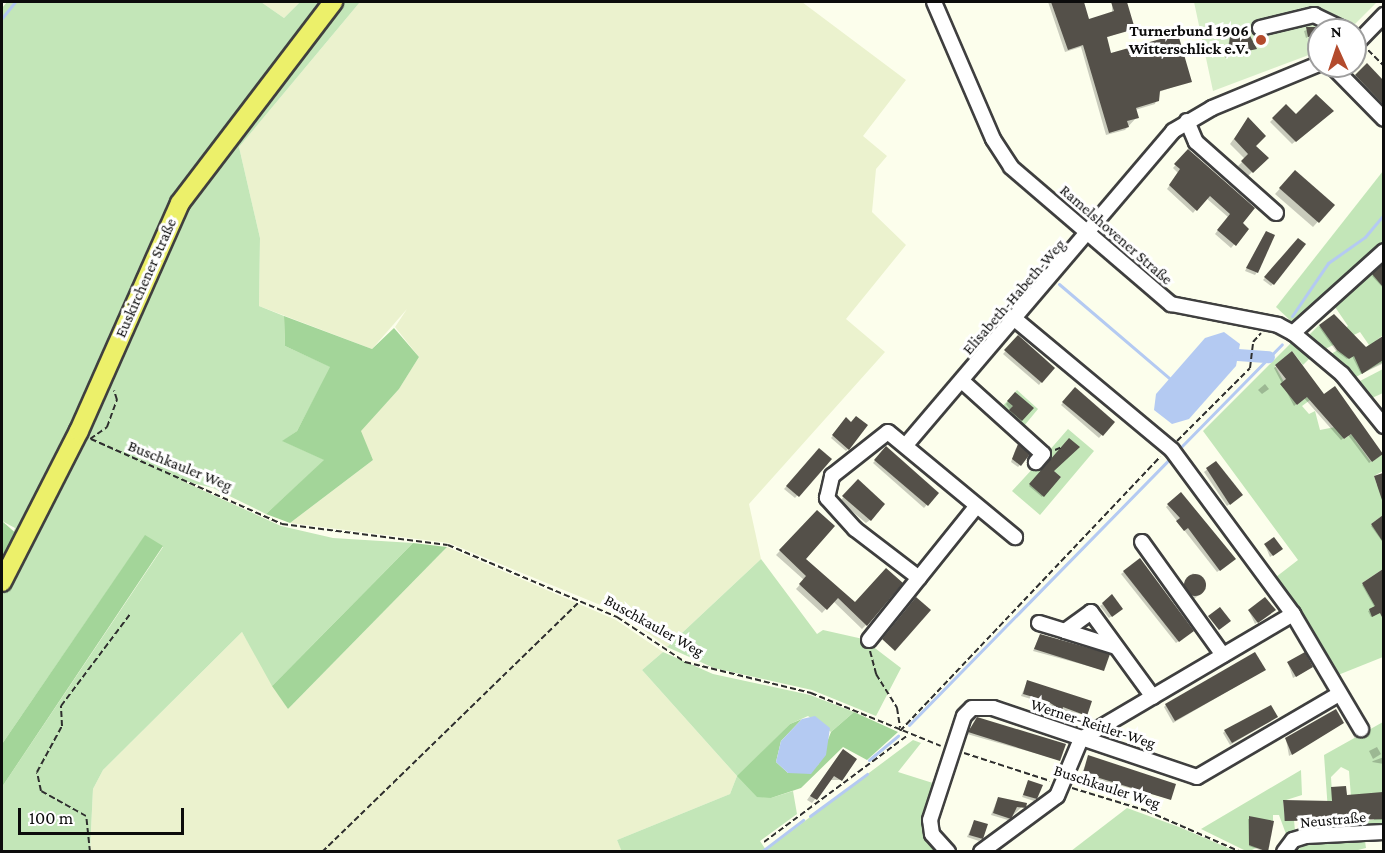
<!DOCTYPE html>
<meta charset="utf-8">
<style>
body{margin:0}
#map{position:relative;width:1385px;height:853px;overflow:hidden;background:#fcfeec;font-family:"Crimson Pro",serif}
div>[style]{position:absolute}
.farmland>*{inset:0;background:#ebf2ce}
.green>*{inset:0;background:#c3e6b8}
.forest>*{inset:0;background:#a3d599}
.pitch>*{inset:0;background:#d7eec9}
.water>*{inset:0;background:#b4caf2}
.shadow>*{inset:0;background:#0003}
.stream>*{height:3px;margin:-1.5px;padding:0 1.5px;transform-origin:1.5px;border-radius:1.5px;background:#b4caf2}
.canal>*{height:12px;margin:-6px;padding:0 6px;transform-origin:6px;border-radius:6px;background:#b4caf2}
.building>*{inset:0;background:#545049}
.round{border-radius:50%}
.path>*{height:2px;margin-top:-1px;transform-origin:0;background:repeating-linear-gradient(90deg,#2e2e2e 0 6px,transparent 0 9px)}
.roads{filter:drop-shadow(2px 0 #3f3f3f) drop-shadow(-2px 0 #3f3f3f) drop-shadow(0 2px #3f3f3f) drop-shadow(0 -2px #3f3f3f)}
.minor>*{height:14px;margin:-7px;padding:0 7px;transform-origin:7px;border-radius:7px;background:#fff}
.major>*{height:18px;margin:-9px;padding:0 9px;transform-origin:9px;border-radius:9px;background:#ecf06a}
.dots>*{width:16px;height:16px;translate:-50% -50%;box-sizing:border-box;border:3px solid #fff;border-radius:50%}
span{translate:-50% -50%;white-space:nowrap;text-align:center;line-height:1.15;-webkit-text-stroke:6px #fff;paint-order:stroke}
.poi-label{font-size:16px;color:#0c0c0c;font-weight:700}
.right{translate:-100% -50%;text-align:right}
.street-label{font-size:16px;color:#0c0c0c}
.frame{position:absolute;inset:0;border:3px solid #0c0c0c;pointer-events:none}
.north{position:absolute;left:1307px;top:18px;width:60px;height:60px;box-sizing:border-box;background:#fff;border:2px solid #9e9e9e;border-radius:50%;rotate:357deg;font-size:16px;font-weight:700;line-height:24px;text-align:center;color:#0c0c0c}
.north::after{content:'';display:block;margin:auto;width:21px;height:27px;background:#b34b2d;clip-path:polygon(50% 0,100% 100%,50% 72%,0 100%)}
.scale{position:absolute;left:18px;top:808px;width:166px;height:27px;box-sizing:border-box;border:3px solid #0c0c0c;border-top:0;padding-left:8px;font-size:18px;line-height:21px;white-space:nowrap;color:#0c0c0c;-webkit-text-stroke:4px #fff;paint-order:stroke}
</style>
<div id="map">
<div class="farmland">
<div style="clip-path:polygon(261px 2px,300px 2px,284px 18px)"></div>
<div style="clip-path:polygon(360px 2px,802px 2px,906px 80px,863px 136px,887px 156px,876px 169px,872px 212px,906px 245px,846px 319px,885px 352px,749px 504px,761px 559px,667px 647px,620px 613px,449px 543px,290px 523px,373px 460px,360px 431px,399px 389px,419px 357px,395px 327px,407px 309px,372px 349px,259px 306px,260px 238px,239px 147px)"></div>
<div style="clip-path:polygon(447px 547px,616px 620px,663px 652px,642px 670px,737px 776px,730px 794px,617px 840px,622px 851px,90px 852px,93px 789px,103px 770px,242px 632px,288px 709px)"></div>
</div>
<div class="green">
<div style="clip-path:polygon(7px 2px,261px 2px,284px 18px,300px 2px,360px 2px,239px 147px,260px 238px,259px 306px,284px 316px,285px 346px,331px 367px,297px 431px,283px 441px,325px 460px,266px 514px,213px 488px,180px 480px,281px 526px,333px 538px,413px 543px,272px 686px,242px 632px,103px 770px,93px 789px,90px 851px,2px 851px,2px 787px,163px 547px,145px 536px,2px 744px,2px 567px,15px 528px,2px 521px,2px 8px)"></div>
<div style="clip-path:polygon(1383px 171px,1383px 243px,1294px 324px,1276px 307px)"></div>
<div style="clip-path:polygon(1372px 269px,1383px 287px,1383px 335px,1372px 344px,1383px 362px,1356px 377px,1331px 354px,1341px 348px,1349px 359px,1369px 345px,1360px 332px,1325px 349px,1309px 335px,1319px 325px,1330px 339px,1348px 326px,1333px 304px)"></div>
<div style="clip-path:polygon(1292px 342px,1311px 357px,1303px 365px,1292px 351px,1275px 366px,1297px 405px,1318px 388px,1321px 392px,1302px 406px,1309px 414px,1315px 411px,1320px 430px,1335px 427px,1344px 439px,1359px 429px,1355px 440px,1371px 462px,1383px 454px,1383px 471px,1374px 476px,1377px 485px,1383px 485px,1383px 515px,1371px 524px,1383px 539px,1383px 569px,1362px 583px,1377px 599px,1383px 595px,1383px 657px,1338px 675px,1276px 577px,1298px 560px,1203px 431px)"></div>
<div style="clip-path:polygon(1383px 369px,1383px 393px,1372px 398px,1360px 381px)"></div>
<div style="clip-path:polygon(1017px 390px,1038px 409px,1024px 426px,1002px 407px)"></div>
<div style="clip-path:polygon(1068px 429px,1094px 451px,1040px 515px,1012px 491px,1036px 465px,1056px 482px,1061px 477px,1041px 460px)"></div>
<div style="clip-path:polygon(761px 559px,817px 634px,823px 630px,863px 639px,901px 668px,876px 716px,812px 690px,714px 668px,667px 647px)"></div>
<div style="clip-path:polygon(663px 652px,713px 674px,810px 695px,854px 712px,831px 732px,808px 716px,790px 724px,738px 776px,771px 798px,793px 791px,797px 814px,760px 841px,766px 850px,913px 740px,921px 743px,898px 772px,936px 784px,924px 820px,939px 851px,622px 852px,617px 840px,730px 794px,737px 776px,642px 670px)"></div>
<div style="clip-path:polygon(1383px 722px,1383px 827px,1360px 829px,1359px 821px,1374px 820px,1373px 794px,1351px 797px,1349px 771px,1341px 767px,1331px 777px,1333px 811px,1328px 811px,1324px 755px)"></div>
<div style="clip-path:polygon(1301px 770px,1302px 795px,1283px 801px,1285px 820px,1294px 820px,1295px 831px,1286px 834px,1279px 815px,1273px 815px,1273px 824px,1249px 816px,1249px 845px,1258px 847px,1248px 852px,1201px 829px)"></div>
<div style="clip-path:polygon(1127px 808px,1179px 827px,1235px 851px,1071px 851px)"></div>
<div style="clip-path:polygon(1365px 841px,1366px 848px,1354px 851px,1295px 851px,1306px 845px)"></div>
</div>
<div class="forest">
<div style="clip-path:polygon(284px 316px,372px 349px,394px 328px,419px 357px,399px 389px,361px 431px,373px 460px,290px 523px,266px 514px,324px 460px,282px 441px,297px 431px,330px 367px,285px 346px)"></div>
<div style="clip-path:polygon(2px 521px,19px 536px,2px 567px)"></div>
<div style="clip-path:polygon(145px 535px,163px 546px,2px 787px,2px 744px)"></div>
<div style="clip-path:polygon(413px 543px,447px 547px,288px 709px,272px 686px)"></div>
<div style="clip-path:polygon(854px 712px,898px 732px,867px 760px,843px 747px,801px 788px,771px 798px,757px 797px,737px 776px,790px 724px,802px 719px,781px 741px,776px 762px,788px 773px,818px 765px,831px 732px)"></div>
</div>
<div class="pitch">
<div style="clip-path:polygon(1194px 2px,1377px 2px,1349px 30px,1319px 30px,1314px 53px,1213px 91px)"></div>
</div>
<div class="water">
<div style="clip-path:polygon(1224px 332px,1240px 344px,1236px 366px,1189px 419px,1172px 424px,1154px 410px,1156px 394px,1205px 338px)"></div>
<div style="clip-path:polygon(815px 716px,830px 728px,826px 755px,811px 774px,788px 773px,776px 762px,781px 741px,802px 719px)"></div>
</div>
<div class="shadow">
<div style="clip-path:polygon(1048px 2px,1082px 2px,1088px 21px,1112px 14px,1112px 3px,1125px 2px,1133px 28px,1105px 38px,1110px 55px,1190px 81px,1159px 92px,1155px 104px,1135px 110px,1137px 117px,1125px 130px,1106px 135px,1081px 47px,1065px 52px)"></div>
<div style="clip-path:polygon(1315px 27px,1321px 30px,1306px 38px,1304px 31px)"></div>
<div style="clip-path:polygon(1230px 37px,1255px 49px,1225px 58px)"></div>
<div style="clip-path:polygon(1367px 65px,1384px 82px,1384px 108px,1353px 78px)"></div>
<div style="clip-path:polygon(1286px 106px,1296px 116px,1332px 112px,1292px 144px,1270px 122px)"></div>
<div style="clip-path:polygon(1248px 119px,1254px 146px,1266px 158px,1248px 176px,1238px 166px,1245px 159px,1230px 144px)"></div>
<div style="clip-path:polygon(1188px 151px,1247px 230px,1231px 248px,1215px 234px,1228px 217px,1206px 198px,1193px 213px,1167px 189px,1178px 173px,1173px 168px)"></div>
<div style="clip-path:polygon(1295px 172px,1333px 205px,1313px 227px,1275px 194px)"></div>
<div style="clip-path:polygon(1264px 235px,1257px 272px,1255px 275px,1245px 271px)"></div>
<div style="clip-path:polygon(1298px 240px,1273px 284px,1271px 286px,1263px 280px)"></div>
<div style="clip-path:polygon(1384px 265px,1384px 289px,1372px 276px)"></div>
<div style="clip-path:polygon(1334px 316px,1366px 349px,1384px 338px,1384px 363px,1361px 374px,1352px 356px,1347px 359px,1336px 351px,1319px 327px)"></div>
<div style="clip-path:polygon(1018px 337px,1053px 368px,1039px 385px,1003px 354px)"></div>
<div style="clip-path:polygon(1292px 353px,1324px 396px,1334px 388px,1382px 454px,1369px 463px,1348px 435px,1341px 440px,1304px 398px,1294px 406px,1274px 368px)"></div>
<div style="clip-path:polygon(1265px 384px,1269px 389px,1262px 394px,1258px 390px)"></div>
<div style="clip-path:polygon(1075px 389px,1113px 422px,1099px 438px,1061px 405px)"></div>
<div style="clip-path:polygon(1015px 394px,1032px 408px,1019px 422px,1006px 404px)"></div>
<div style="clip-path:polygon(847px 419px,848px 449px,846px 451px,831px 438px)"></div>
<div style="clip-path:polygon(1069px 440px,1052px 471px,1059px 477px,1042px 497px,1029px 486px)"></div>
<div style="clip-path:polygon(886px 448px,937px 493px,924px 508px,873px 463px)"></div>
<div style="clip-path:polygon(1016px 448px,1020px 465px,1018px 467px,1011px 462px)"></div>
<div style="clip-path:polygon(819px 450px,830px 459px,795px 498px,784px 489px)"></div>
<div style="clip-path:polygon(1215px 463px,1239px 497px,1227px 506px,1204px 472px)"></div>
<div style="clip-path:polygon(858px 481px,870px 520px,866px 523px,840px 501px)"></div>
<div style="clip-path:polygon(1180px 494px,1232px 561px,1217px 572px,1166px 507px)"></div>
<div style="clip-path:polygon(817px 512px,804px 559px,866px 625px,862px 629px,833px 601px,822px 613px,796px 589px,804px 580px,776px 555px)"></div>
<div style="clip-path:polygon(1384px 517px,1384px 544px,1371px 526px)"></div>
<div style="clip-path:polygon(1265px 545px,1279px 551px,1270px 557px)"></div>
<div style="clip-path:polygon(1139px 560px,1190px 633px,1176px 643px,1121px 574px)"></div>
<div style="clip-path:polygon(1384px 571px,1384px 611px,1371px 617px,1368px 611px,1375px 608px,1362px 585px)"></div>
<div style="clip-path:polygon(1193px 573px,1206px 589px,1194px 599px,1184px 586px)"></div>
<div style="clip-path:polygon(1112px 597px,1119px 611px,1109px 618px,1100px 606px)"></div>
<div style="clip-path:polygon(1249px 611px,1271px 612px,1255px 624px)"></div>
<div style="clip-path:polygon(1040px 635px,1103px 670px,1033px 651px)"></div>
<div style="clip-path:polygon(1288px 663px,1309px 669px,1293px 678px)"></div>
<div style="clip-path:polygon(1261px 672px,1173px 723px,1164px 707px,1166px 705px)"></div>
<div style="clip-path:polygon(1027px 682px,1086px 715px,1060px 710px,1052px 714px,1053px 708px,1044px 703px,1021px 696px)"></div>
<div style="clip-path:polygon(977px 719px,1059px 760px,967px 734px)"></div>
<div style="clip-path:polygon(1274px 719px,1230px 745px,1223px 733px,1225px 731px)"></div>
<div style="clip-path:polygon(1340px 725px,1289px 756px,1286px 739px)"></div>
<div style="clip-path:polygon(1377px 747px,1381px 754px,1373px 759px,1369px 751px)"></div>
<div style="clip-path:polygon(839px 755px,840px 780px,830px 780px,812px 803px,807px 800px)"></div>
<div style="clip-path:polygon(1089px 757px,1170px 799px,1081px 775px)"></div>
<div style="clip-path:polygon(1384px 757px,1384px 764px,1372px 762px,1373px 761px)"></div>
<div style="clip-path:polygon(1028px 782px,1036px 798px,1034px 801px,1022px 797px)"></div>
<div style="clip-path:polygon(1332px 789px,1346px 796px,1384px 794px,1384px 820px,1284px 821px,1284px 802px,1332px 802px)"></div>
<div style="clip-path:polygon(998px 798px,1025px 804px,1008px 820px,991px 815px)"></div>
<div style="clip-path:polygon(1248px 819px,1272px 822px,1265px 852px,1249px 846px)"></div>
<div style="clip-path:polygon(974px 822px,982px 838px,979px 841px,967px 837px)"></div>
</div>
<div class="stream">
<div style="left:2px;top:18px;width:21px;rotate:-51deg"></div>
<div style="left:1059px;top:284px;width:145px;rotate:40.5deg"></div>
<div style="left:1292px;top:316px;width:64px;rotate:-55.8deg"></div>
<div style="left:1328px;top:263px;width:45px;rotate:-35.1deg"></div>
<div style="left:1365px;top:237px;width:30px;rotate:-50deg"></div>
<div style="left:1178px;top:450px;width:148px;rotate:-45.5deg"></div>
<div style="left:909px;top:725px;width:376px;rotate:-45.6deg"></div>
<div style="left:869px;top:760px;width:38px;rotate:-40deg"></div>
<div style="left:810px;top:816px;width:71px;rotate:-36.4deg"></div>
<div style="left:761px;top:852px;width:53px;rotate:-37.3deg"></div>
</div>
<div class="canal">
<div style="left:1238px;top:355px;width:31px;rotate:4deg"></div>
</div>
<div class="building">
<div style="clip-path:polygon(1051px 2px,1084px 2px,1089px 19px,1114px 11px,1111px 2px,1127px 2px,1135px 29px,1107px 37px,1111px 53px,1178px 34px,1192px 82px,1160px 91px,1159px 101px,1136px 108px,1139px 118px,1127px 121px,1129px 127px,1109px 133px,1083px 45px,1068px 50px)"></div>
<div style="clip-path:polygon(1306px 27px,1319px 27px,1319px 35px,1308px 37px)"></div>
<div style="clip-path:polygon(1248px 32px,1257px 49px,1228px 55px,1230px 36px)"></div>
<div style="clip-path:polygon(1367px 63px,1383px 80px,1383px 104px,1355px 75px)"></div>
<div style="clip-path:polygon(1316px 94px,1334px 111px,1296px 142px,1272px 118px,1286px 104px,1296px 114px)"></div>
<div style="clip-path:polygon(1248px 117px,1266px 136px,1256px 146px,1269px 158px,1253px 173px,1241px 161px,1248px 154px,1234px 139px)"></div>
<div style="clip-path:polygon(1188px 149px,1255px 208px,1243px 223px,1249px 229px,1236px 246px,1217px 230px,1230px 214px,1210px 196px,1197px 211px,1169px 185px,1180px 169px,1174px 164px)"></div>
<div style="clip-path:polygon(1295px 170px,1335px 205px,1319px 223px,1279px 188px)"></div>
<div style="clip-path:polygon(1266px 231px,1275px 235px,1258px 273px,1246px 268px)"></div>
<div style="clip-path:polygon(1298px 238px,1306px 244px,1274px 285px,1264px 277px)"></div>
<div style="clip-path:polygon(1383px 264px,1383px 287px,1372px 274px)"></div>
<div style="clip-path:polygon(1334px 314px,1366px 347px,1383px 336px,1383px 360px,1362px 374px,1354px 356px,1349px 359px,1337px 350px,1319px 325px)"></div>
<div style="clip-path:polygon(1018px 335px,1055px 368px,1042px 383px,1004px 350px)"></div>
<div style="clip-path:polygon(1292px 351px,1324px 394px,1335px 386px,1383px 454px,1372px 462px,1351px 434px,1344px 439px,1307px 397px,1297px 405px,1280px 384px,1286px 379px,1275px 365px)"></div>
<div style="clip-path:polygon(1075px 387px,1115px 422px,1103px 436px,1062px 402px)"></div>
<div style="clip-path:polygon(1015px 392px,1034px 408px,1022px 421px,1009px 410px,1013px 406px,1007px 401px)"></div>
<div style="clip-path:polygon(856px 416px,868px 425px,849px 450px,832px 435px,846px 417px,851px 422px)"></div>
<div style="clip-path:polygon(1069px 438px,1080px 447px,1054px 471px,1061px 477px,1044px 497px,1029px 484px)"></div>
<div style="clip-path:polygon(1018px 444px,1030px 454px,1021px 466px,1012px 459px)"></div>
<div style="clip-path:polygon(886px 446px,939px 493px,928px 506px,874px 460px)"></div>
<div style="clip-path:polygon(819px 448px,832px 459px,799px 497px,786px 486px)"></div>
<div style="clip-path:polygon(1216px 461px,1243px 495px,1230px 505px,1206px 468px)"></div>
<div style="clip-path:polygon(1383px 473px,1383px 500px,1382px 500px,1374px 476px)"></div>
<div style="clip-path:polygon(858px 479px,885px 504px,871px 521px,842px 496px)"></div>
<div style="clip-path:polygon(1181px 492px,1236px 559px,1220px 571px,1188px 528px,1184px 531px,1176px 521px,1180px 518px,1167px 504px)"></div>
<div style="clip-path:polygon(817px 510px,835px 526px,806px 559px,855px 602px,886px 568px,903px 583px,867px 626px,838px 598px,827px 610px,799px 584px,806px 576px,779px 550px)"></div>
<div style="clip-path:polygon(1383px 515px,1383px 542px,1371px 524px)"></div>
<div style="clip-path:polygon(1274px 537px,1283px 549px,1273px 556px,1264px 544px)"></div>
<div style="clip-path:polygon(1140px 558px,1194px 631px,1179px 642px,1123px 571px)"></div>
<div style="clip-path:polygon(1383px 569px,1383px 619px,1380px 613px,1372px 617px,1369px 609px,1375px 606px,1362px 583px)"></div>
<div class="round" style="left:1184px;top:574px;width:22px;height:22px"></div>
<div style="clip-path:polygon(1112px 594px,1123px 609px,1112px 617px,1102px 603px)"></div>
<div style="clip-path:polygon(916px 597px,931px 610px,895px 651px,882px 639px)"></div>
<div style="clip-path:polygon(1265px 597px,1276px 610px,1258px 623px,1248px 610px)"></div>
<div style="clip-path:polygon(1220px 607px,1231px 621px,1219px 630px,1208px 616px)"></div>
<div style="clip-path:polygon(1040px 634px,1110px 654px,1104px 671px,1034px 649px)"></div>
<div style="clip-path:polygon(1255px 652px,1266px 670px,1175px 721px,1165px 704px)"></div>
<div style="clip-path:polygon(1305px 652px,1313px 667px,1296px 677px,1287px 662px)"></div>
<div style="clip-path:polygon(1027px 680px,1092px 701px,1087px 716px,1063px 707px,1061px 714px,1053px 712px,1055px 706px,1047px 701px,1023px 694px)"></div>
<div style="clip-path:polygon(1271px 705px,1278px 717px,1232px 743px,1224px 730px)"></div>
<div style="clip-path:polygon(1336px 709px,1344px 723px,1292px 755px,1285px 738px)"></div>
<div style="clip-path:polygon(977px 717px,1066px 744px,1060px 761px,968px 732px)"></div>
<div style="clip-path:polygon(843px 749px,857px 759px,842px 781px,834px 776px,817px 800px,810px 796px)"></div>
<div style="clip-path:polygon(1088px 755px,1176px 784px,1171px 800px,1083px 773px)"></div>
<div style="clip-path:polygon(1028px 780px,1043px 785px,1037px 799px,1023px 795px)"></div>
<div style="clip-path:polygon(1346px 786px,1347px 795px,1383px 792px,1383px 819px,1285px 821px,1283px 800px,1332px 801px,1331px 787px)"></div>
<div style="clip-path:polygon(998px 797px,1027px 803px,1026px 808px,1017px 807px,1011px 819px,993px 813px)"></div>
<div style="clip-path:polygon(1249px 816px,1274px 821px,1268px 852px,1249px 845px)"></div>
<div style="clip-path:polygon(974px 820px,988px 824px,983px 839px,969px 835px)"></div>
</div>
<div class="path">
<div style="left:1368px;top:50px;width:23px;rotate:45deg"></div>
<div style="left:90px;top:439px;width:21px;rotate:-35deg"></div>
<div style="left:107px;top:427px;width:29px;rotate:-70deg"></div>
<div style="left:117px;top:400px;width:10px;rotate:-107deg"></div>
<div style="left:91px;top:439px;width:209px;rotate:24deg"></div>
<div style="left:282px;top:524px;width:167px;rotate:7.2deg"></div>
<div style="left:448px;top:545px;width:184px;rotate:23.1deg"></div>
<div style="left:617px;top:617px;width:82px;rotate:33.5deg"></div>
<div style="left:685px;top:662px;width:130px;rotate:13.8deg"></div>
<div style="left:811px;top:693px;width:140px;rotate:22.2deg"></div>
<div style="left:1177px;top:441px;width:103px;rotate:-45deg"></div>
<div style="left:1250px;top:368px;width:26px;rotate:-83deg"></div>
<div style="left:1253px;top:342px;width:12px;rotate:-48deg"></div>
<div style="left:1055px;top:450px;width:8px;rotate:-23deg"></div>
<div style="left:870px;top:651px;width:24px;rotate:75deg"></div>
<div style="left:876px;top:674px;width:40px;rotate:58deg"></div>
<div style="left:897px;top:708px;width:20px;rotate:81deg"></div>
<div style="left:900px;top:731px;width:378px;rotate:-46.5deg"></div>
<div style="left:964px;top:753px;width:90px;rotate:18deg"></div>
<div style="left:1072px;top:788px;width:78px;rotate:17deg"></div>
<div style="left:1147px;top:811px;width:103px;rotate:23.6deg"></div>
<div style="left:764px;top:842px;width:179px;rotate:-36.6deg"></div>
<div style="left:90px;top:852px;width:36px;rotate:-96deg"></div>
<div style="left:86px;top:816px;width:51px;rotate:-150.9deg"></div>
<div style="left:41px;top:791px;width:19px;rotate:-102deg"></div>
<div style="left:37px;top:772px;width:52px;rotate:-61.5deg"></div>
<div style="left:62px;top:726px;width:20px;rotate:-93deg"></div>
<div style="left:61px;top:706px;width:115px;rotate:-53.1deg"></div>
<div style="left:322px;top:852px;width:360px;rotate:-44.2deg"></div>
</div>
<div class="roads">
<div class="minor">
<div style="left:934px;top:2px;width:149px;rotate:66.7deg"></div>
<div style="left:993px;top:139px;width:33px;rotate:57deg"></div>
<div style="left:1011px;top:167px;width:211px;rotate:40.6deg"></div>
<div style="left:1171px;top:304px;width:109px;rotate:11.1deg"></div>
<div style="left:1278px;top:325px;width:17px;rotate:28deg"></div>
<div style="left:1293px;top:333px;width:64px;rotate:39.9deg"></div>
<div style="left:1342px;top:374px;width:67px;rotate:51.1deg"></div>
<div style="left:1260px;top:28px;width:56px;rotate:-13.5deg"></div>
<div style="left:1314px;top:15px;width:34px;rotate:26deg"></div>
<div style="left:1355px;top:45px;width:42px;rotate:-46deg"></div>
<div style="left:1332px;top:66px;width:74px;rotate:45.5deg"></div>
<div style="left:1187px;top:121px;width:23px;rotate:67deg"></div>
<div style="left:1196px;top:142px;width:107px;rotate:41.6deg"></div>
<div style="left:1016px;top:320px;width:203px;rotate:39.8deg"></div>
<div style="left:1172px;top:450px;width:204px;rotate:53.6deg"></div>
<div style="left:1293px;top:614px;width:134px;rotate:59.4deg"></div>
<div style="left:1293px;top:333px;width:122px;rotate:-42deg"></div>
<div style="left:962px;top:381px;width:109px;rotate:42deg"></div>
<div style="left:1043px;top:454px;width:11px;rotate:131deg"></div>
<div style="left:906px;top:445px;width:412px;rotate:-49.6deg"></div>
<div style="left:1173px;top:131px;width:45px;rotate:-30.5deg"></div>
<div style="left:1212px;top:108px;width:116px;rotate:-22.4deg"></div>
<div style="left:1142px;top:542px;width:139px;rotate:54.4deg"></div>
<div style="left:919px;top:578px;width:81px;rotate:-142.6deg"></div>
<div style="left:855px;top:529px;width:42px;rotate:-132.1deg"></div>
<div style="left:827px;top:498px;width:23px;rotate:-77deg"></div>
<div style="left:832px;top:476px;width:71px;rotate:-38.2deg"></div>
<div style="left:888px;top:432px;width:165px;rotate:39.6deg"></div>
<div style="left:1039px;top:623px;width:27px;rotate:17deg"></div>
<div style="left:1065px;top:631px;width:32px;rotate:-36deg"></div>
<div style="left:1091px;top:612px;width:105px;rotate:53.9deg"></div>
<div style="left:1065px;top:631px;width:53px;rotate:17.4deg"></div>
<div style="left:869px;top:640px;width:171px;rotate:-51.2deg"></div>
<div style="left:948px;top:852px;width:24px;rotate:-132deg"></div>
<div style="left:932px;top:834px;width:14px;rotate:-98deg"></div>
<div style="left:930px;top:820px;width:109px;rotate:-71.9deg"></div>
<div style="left:964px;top:716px;width:11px;rotate:-45deg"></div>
<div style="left:972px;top:708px;width:21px"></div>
<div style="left:993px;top:708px;width:215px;rotate:18.7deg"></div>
<div style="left:1197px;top:777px;width:164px;rotate:-30.3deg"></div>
<div style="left:981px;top:852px;width:94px;rotate:-36.4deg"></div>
<div style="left:1057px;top:796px;width:62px;rotate:-67.2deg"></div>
<div style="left:1081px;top:739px;width:246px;rotate:-30.5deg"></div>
<div style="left:1284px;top:852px;width:15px;rotate:-53deg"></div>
<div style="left:1293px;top:840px;width:14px;rotate:-17deg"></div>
<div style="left:1306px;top:836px;width:78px;rotate:-2.9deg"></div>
</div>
<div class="major">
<div style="left:2px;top:582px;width:169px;rotate:-63deg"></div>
<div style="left:79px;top:431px;width:249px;rotate:-66.1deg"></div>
<div style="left:180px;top:203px;width:253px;rotate:-52.7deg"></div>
</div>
</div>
<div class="dots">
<div style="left:1261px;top:40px;background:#b34b2d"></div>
</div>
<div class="poi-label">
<span class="right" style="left:1249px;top:40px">Turnerbund 1906<br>Witterschlick e.V.</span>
</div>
<div class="street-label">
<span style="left:1116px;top:235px;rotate:41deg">Ramelshovener Straße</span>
<span style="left:146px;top:278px;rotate:-66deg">Euskirchener Straße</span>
<span style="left:1014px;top:297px;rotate:-49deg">Elisabeth-Habeth-Weg</span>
<span style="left:180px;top:466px;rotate:22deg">Buschkauler Weg</span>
<span style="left:654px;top:626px;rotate:29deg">Buschkauler Weg</span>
<span style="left:1093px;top:724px;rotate:18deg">Werner-Reitler-Weg</span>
<span style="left:1107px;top:787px;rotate:18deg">Buschkauler Weg</span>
<span style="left:1333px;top:820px;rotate:-5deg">Neustraße</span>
</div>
<div class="frame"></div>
<div class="north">N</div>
<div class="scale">100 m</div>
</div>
